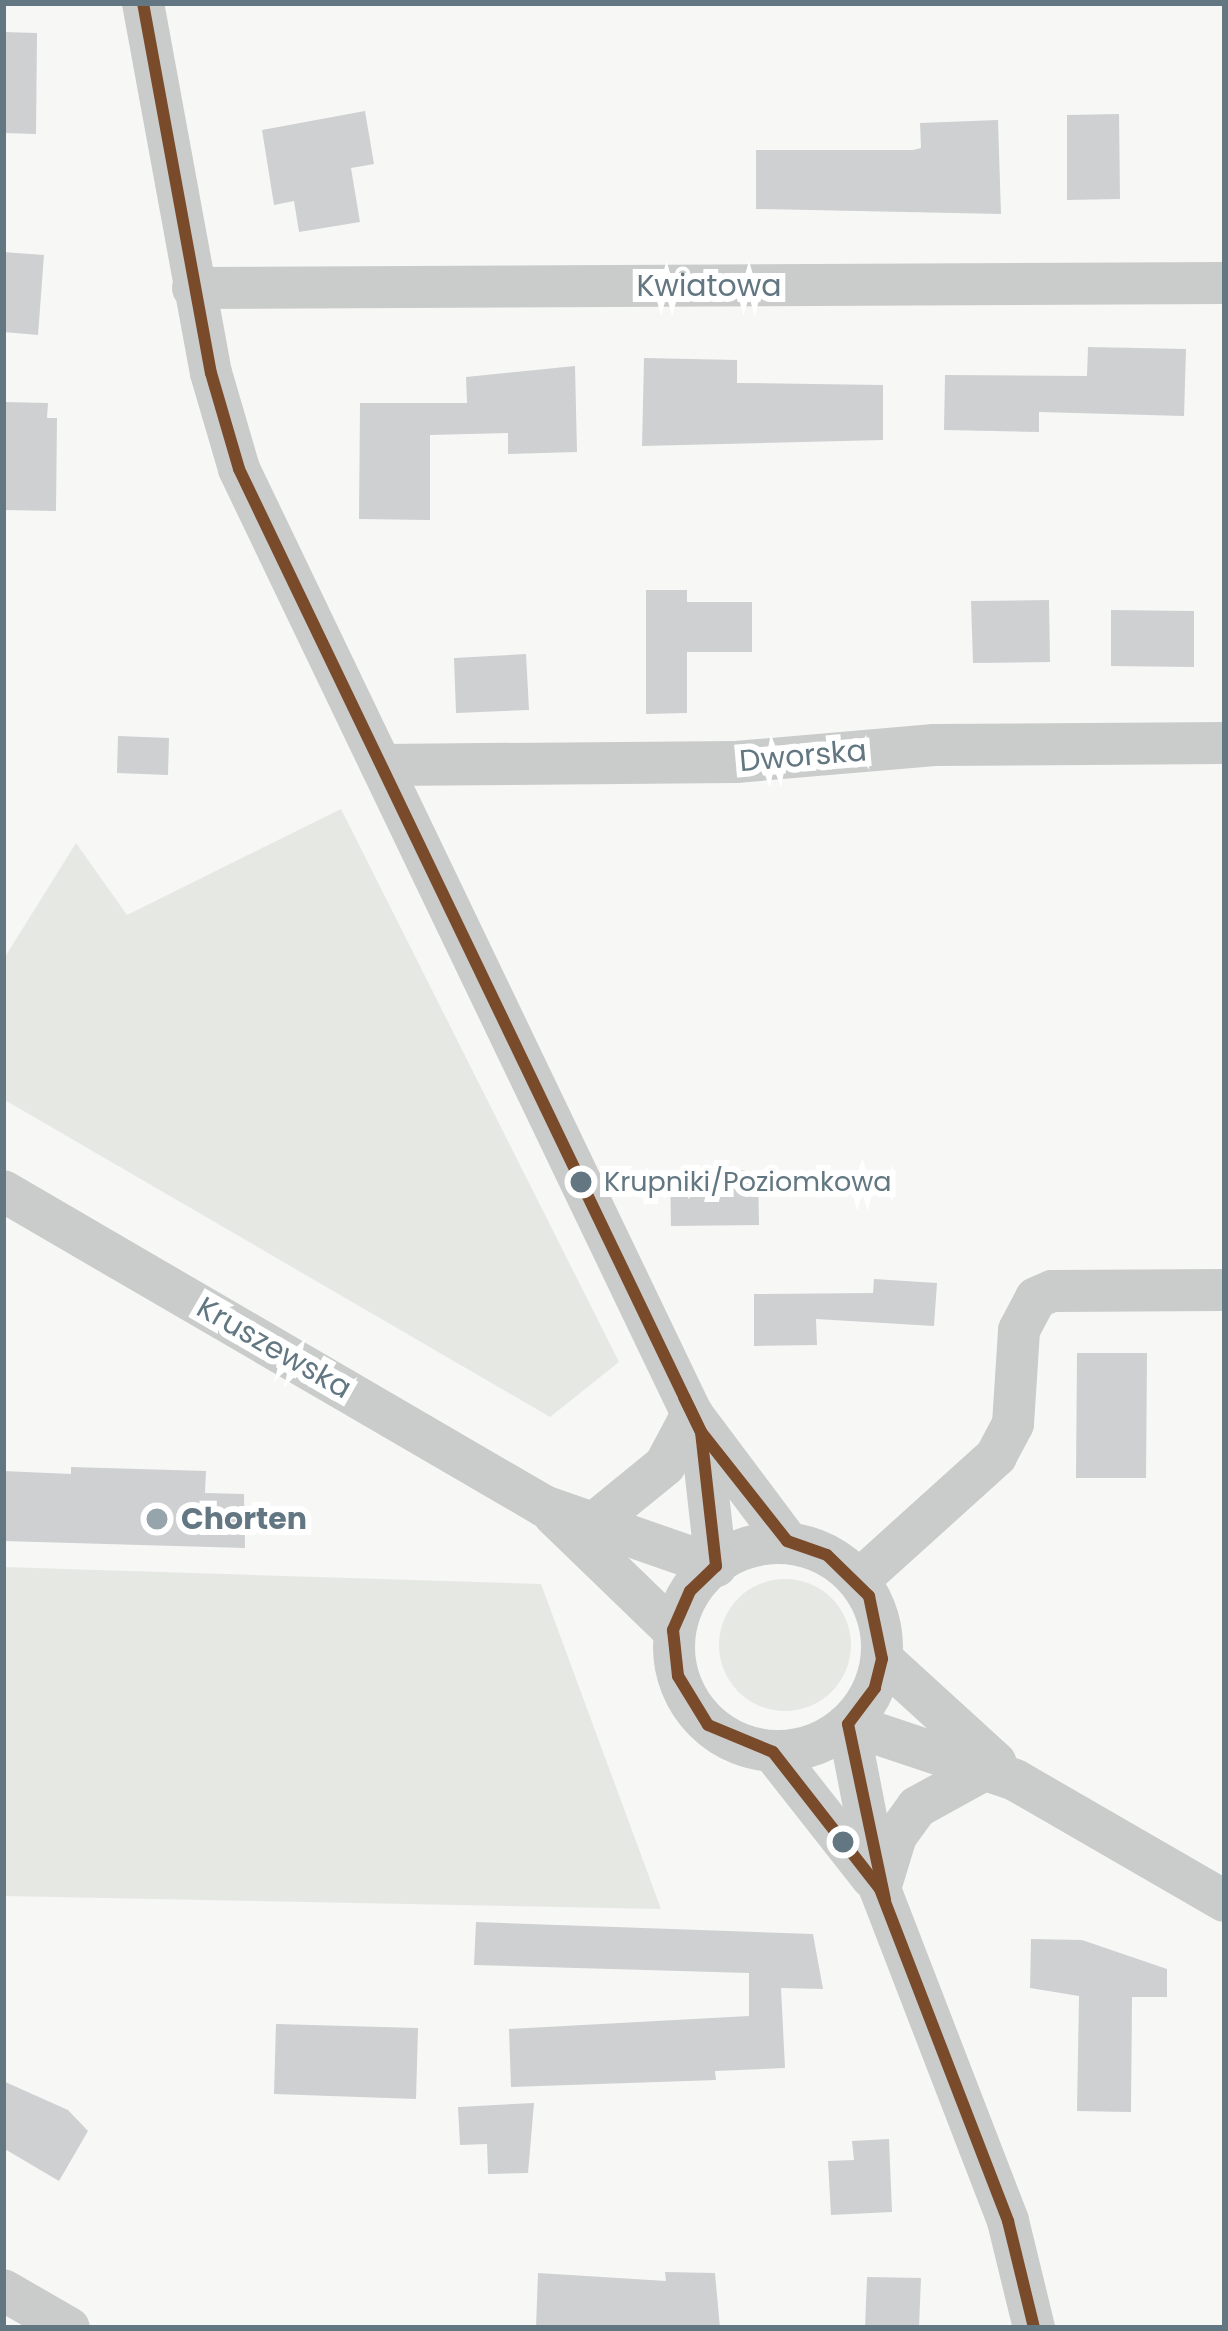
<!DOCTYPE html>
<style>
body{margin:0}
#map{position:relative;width:1228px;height:2331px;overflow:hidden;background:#f7f7f6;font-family:Poppins,sans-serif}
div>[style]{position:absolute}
.green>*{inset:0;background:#e6e9e3}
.round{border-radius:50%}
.building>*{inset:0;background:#ced0d1}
.minor>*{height:42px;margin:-21px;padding:0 21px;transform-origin:21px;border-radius:21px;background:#cacccc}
.minor>.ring{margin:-21px;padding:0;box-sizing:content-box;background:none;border:42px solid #cacccc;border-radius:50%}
.bus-1>*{height:12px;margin:-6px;padding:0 6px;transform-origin:6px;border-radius:6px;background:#7a4b2a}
.dots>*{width:33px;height:33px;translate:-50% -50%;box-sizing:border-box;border:6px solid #fff;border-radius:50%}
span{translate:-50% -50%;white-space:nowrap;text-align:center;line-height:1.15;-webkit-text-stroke:12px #fff;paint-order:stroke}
.bus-label{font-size:27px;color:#627782}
.left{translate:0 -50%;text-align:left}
.street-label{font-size:30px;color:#627782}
.poi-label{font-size:30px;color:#627782;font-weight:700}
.frame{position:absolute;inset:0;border:6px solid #627782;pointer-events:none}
</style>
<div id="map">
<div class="green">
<div style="clip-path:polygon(341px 809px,619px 1362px,550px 1417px,3px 1099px,3px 960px,76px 843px,127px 915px)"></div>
<div style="clip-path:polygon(3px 1567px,541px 1584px,661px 1909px,3px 1896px)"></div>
<div class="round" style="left:719px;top:1579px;width:132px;height:132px"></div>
</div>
<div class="building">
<div style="clip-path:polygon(3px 32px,37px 33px,36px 134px,3px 133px)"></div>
<div style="clip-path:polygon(365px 111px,374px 164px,351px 168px,360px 222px,299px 232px,294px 201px,274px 205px,262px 130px)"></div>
<div style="clip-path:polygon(1119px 114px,1120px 199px,1067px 200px,1067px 115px)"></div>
<div style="clip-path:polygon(998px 120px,1001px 214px,756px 209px,756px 150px,913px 150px,921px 148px,920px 123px)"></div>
<div style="clip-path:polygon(3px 252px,44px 255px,38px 335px,3px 332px)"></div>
<div style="clip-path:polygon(1088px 347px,1186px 349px,1184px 416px,1039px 412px,1039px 432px,944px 430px,945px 375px,1087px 376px)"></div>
<div style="clip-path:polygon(644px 358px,737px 360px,737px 383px,883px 385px,883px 440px,642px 446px)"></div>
<div style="clip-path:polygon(575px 366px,577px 452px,508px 454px,508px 433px,430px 435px,430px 520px,359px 519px,360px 403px,467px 403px,466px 377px)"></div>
<div style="clip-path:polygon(3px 402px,48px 403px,47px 418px,57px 418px,56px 511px,3px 510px)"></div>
<div style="clip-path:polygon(646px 590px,687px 590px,687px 602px,752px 602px,752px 652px,687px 652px,687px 713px,646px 714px)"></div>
<div style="clip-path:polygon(1049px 600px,1050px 662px,973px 663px,971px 601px)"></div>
<div style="clip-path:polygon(1111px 610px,1194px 611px,1194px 667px,1111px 666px)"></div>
<div style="clip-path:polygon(526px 654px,529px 710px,456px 713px,454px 658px)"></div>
<div style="clip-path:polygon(118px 736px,169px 738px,168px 775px,117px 773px)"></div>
<div style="clip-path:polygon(758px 1170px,759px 1225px,671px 1226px,670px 1171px)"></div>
<div style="clip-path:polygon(874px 1279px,937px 1283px,934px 1326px,816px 1319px,817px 1345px,754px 1346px,754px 1294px,873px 1293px)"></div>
<div style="clip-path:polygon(1077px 1353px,1147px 1353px,1146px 1478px,1076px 1478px)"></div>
<div style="clip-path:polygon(71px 1467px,206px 1471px,205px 1493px,244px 1494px,245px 1548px,3px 1541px,3px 1471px,71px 1474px)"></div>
<div style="clip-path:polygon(476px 1922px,813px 1934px,823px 1989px,781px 1988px,785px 2068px,715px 2071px,716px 2080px,511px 2087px,509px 2029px,749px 2016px,749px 1973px,474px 1965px)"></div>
<div style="clip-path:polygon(1031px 1939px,1082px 1940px,1167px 1969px,1167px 1997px,1132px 1997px,1131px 2112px,1077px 2111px,1079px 1996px,1030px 1988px)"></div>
<div style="clip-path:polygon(276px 2024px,418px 2028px,416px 2099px,274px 2094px)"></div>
<div style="clip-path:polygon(3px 2081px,68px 2110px,88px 2131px,59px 2181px,3px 2148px)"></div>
<div style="clip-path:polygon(534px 2103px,528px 2173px,488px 2174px,487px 2144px,460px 2145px,458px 2107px)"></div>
<div style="clip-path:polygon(889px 2139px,892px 2212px,831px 2215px,828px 2161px,854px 2160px,852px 2141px)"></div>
<div style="clip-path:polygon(665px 2272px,715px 2273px,720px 2328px,536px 2328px,538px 2273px,666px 2281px)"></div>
<div style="clip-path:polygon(867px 2277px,921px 2278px,919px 2328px,865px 2328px)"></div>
</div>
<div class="minor">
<div style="left:143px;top:3px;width:376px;rotate:79.6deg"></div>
<div style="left:211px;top:373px;width:100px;rotate:73.7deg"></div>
<div style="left:239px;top:469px;width:1048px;rotate:64.39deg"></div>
<div style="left:692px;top:1414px;width:159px;rotate:53.2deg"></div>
<div style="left:193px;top:288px;width:1032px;rotate:-0.28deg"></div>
<div style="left:381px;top:765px;width:355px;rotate:-0.5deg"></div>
<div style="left:736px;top:762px;width:199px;rotate:-4.9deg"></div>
<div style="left:934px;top:745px;width:291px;rotate:-0.4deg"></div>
<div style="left:3px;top:1191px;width:626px;rotate:30.21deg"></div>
<div style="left:544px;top:1506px;width:182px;rotate:19.2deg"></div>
<div style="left:701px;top:1432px;width:135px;rotate:83.6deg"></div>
<div style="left:554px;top:1515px;width:165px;rotate:44deg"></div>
<div style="left:594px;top:1523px;width:92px;rotate:-39.2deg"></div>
<div style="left:665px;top:1465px;width:58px;rotate:-62.1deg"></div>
<div class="ring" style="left:674px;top:1543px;width:166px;height:166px"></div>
<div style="left:859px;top:1580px;width:185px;rotate:-42.1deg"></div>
<div style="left:996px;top:1456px;width:36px;rotate:-62deg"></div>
<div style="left:1013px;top:1424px;width:94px;rotate:-86.3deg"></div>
<div style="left:1019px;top:1330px;width:36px;rotate:-62deg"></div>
<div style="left:1036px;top:1298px;width:17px;rotate:-24deg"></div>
<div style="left:1052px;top:1291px;width:173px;rotate:-0.3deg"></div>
<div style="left:882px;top:1659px;width:154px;rotate:42.4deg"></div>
<div style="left:848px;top:1724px;width:168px;rotate:79deg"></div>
<div style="left:880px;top:1889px;width:356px;rotate:68.9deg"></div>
<div style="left:1008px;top:2221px;width:110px;rotate:76.3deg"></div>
<div style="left:848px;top:1724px;width:176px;rotate:18.5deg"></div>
<div style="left:1015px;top:1780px;width:242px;rotate:30deg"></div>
<div style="left:773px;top:1752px;width:160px;rotate:51.8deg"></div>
<div style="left:882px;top:1882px;width:48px;rotate:-73.1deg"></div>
<div style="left:896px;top:1836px;width:36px;rotate:-54deg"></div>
<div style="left:917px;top:1807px;width:79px;rotate:-28.8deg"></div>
<div style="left:3px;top:2290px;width:76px;rotate:29.9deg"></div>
</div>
<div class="bus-1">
<div style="left:143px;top:3px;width:376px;rotate:79.6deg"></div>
<div style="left:211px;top:373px;width:100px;rotate:73.7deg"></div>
<div style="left:239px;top:469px;width:1068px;rotate:64.37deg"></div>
<div style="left:701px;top:1432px;width:135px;rotate:83.6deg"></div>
<div style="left:716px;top:1566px;width:36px;rotate:136deg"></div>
<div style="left:690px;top:1591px;width:43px;rotate:113.6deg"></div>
<div style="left:673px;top:1630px;width:46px;rotate:83.8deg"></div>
<div style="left:678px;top:1676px;width:57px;rotate:58.5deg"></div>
<div style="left:708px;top:1725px;width:70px;rotate:22.6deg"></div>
<div style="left:773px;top:1752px;width:174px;rotate:52deg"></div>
<div style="left:880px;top:1889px;width:356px;rotate:68.9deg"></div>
<div style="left:1008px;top:2221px;width:110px;rotate:76.3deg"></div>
<div style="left:684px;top:1397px;width:39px;rotate:64deg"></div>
<div style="left:701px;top:1432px;width:139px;rotate:51.7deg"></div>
<div style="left:787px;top:1541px;width:42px;rotate:19.3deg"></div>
<div style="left:827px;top:1555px;width:59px;rotate:44.3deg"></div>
<div style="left:869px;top:1596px;width:64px;rotate:78.3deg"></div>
<div style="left:882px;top:1659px;width:30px;rotate:104deg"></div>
<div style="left:875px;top:1688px;width:45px;rotate:126.9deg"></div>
<div style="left:848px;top:1724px;width:180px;rotate:78.1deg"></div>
</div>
<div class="dots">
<div style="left:581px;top:1182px;background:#627782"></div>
<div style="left:157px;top:1519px;background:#96a4ab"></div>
<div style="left:843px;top:1842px;background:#627782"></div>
</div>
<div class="bus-label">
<span class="left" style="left:604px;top:1182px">Krupniki/Poziomkowa</span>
</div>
<div class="street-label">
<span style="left:709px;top:286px">Kwiatowa</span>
<span style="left:803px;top:756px;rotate:-5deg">Dworska</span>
<span style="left:274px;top:1348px;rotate:30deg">Kruszewska</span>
</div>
<div class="poi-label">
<span class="left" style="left:181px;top:1519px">Chorten</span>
</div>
<div class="frame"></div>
</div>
